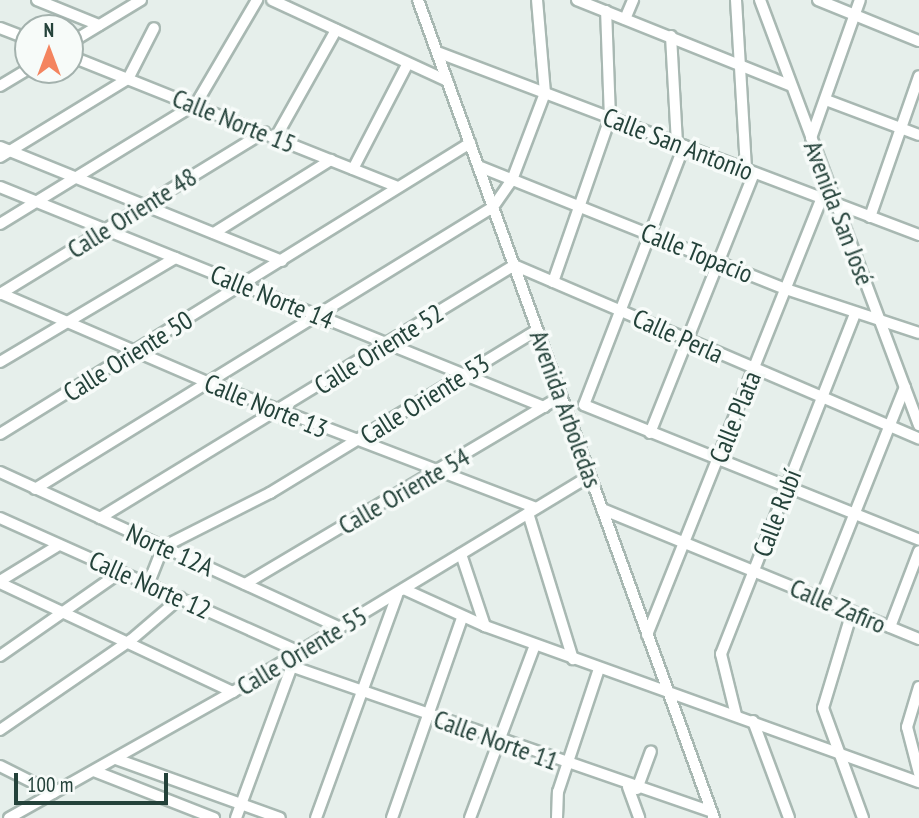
<!DOCTYPE html>
<meta charset="utf-8">
<style>
body{margin:0}
#map{position:relative;width:919px;height:818px;overflow:hidden;background:#e6efeb;font-family:"PT Sans Narrow",sans-serif}
div>[style]{position:absolute}
.roads{filter:drop-shadow(2px 0 #a8b8b2) drop-shadow(-2px 0 #a8b8b2) drop-shadow(0 2px #a8b8b2) drop-shadow(0 -2px #a8b8b2)}
.minor>*{height:10px;margin:-5px;padding:0 5px;transform-origin:5px;border-radius:5px;background:#fff}
span{translate:-50% -50%;white-space:nowrap;text-align:center;line-height:1.15;-webkit-text-stroke:7px #f7fbf9;paint-order:stroke}
.street-label{font-size:26px;color:#24423a}
.north{position:absolute;left:14px;top:14px;width:70px;height:70px;box-sizing:border-box;background:#f7fbf9;border:2px solid #a3b1ad;border-radius:50%;rotate:0deg;font-size:19px;font-weight:700;line-height:28px;text-align:center;color:#24423a}
.north::after{content:'';display:block;margin:auto;width:24px;height:32px;background:#f4845f;clip-path:polygon(50% 0,100% 100%,50% 72%,0 100%)}
.scale{position:absolute;left:14px;top:773px;width:154px;height:32px;box-sizing:border-box;border:4px solid #24423a;border-top:0;padding-left:9px;font-size:21px;line-height:24px;white-space:nowrap;color:#24423a;-webkit-text-stroke:5px #f7fbf9;paint-order:stroke}
</style>
<div id="map">
<div class="roads">
<div class="minor">
<div style="left:37px;top:0;width:67px;rotate:22deg"></div>
<div style="left:272px;top:0;width:193px;rotate:24.8deg"></div>
<div style="left:418px;top:0;width:870px;rotate:70.11deg"></div>
<div style="left:577px;top:0;width:229px;rotate:21.8deg"></div>
<div style="left:736px;top:0;width:170px;rotate:86.6deg"></div>
<div style="left:760px;top:0;width:454px;rotate:69.5deg"></div>
<div style="left:818px;top:0;width:109px;rotate:22.1deg"></div>
<div style="left:625px;top:19px;width:21px;rotate:-67deg"></div>
<div style="left:0;top:28px;width:30px;rotate:21deg"></div>
<div style="left:671px;top:36px;width:107px;rotate:86.8deg"></div>
<div style="left:70px;top:43px;width:83px;rotate:-31.2deg"></div>
<div style="left:437px;top:52px;width:516px;rotate:20.79deg"></div>
<div style="left:70px;top:56px;width:352px;rotate:21.8deg"></div>
<div style="left:0;top:86px;width:33px;rotate:-31deg"></div>
<div style="left:826px;top:100px;width:99px;rotate:20.6deg"></div>
<div style="left:276px;top:137px;width:123px;rotate:-60.7deg"></div>
<div style="left:811px;top:138px;width:146px;rotate:-70.5deg"></div>
<div style="left:0;top:147px;width:304px;rotate:22deg"></div>
<div style="left:0;top:157px;width:150px;rotate:-31.4deg"></div>
<div style="left:128px;top:79px;width:57px;rotate:-63deg"></div>
<div style="left:478px;top:166px;width:332px;rotate:21.8deg"></div>
<div style="left:786px;top:289px;width:140px;rotate:18.3deg"></div>
<div style="left:353px;top:169px;width:119px;rotate:-62.6deg"></div>
<div style="left:0;top:187px;width:587px;rotate:22.02deg"></div>
<div style="left:870px;top:217px;width:149px;rotate:-70.8deg"></div>
<div style="left:0;top:224px;width:230px;rotate:-31.5deg"></div>
<div style="left:196px;top:104px;width:121px;rotate:-59.6deg"></div>
<div style="left:214px;top:233px;width:138px;rotate:-32deg"></div>
<div style="left:553px;top:282px;width:174px;rotate:-70.8deg"></div>
<div style="left:610px;top:118px;width:107px;rotate:-92.1deg"></div>
<div style="left:0;top:293px;width:228px;rotate:23.3deg"></div>
<div style="left:209px;top:383px;width:350px;rotate:20.9deg"></div>
<div style="left:0;top:294px;width:310px;rotate:-31.5deg"></div>
<div style="left:0;top:362px;width:204px;rotate:-30.7deg"></div>
<div style="left:584px;top:405px;width:361px;rotate:21.9deg"></div>
<div style="left:584px;top:405px;width:278px;rotate:-68.9deg"></div>
<div style="left:650px;top:433px;width:280px;rotate:-68.2deg"></div>
<div style="left:0;top:434px;width:553px;rotate:-31.76deg"></div>
<div style="left:0;top:472px;width:374px;rotate:24.6deg"></div>
<div style="left:35px;top:489px;width:538px;rotate:-31.62deg"></div>
<div style="left:493px;top:207px;width:33px;rotate:-55deg"></div>
<div style="left:512px;top:180px;width:93px;rotate:-69.2deg"></div>
<div style="left:545px;top:93px;width:93px;rotate:-94.9deg"></div>
<div style="left:602px;top:509px;width:343px;rotate:22.3deg"></div>
<div style="left:528px;top:513px;width:153px;rotate:72.9deg"></div>
<div style="left:0;top:518px;width:329px;rotate:24.1deg"></div>
<div style="left:100px;top:518px;width:485px;rotate:-31.4deg"></div>
<div style="left:514px;top:265px;width:441px;rotate:23.2deg"></div>
<div style="left:461px;top:554px;width:76px;rotate:71.6deg"></div>
<div style="left:0;top:581px;width:69px;rotate:-31.4deg"></div>
<div style="left:0;top:583px;width:257px;rotate:25.1deg"></div>
<div style="left:245px;top:584px;width:368px;rotate:-30.7deg"></div>
<div style="left:148px;top:585px;width:41px;rotate:-68.5deg"></div>
<div style="left:163px;top:547px;width:120px;rotate:-26.8deg"></div>
<div style="left:270px;top:493px;width:313px;rotate:-31.4deg"></div>
<div style="left:406px;top:590px;width:87px;rotate:24.5deg"></div>
<div style="left:485px;top:626px;width:461px;rotate:19.8deg"></div>
<div style="left:821px;top:598px;width:227px;rotate:-68.3deg"></div>
<div style="left:852px;top:612px;width:100px;rotate:106.8deg"></div>
<div style="left:823px;top:708px;width:117px;rotate:70deg"></div>
<div style="left:890px;top:627px;width:81px;rotate:-69.1deg"></div>
<div style="left:647px;top:635px;width:471px;rotate:-68.2deg"></div>
<div style="left:0;top:656px;width:145px;rotate:-34.9deg"></div>
<div style="left:282px;top:663px;width:455px;rotate:19.1deg"></div>
<div style="left:919px;top:687px;width:42px;rotate:106.7deg"></div>
<div style="left:907px;top:727px;width:48px;rotate:75.4deg"></div>
<div style="left:736px;top:715px;width:63px;rotate:-103.8deg"></div>
<div style="left:721px;top:654px;width:366px;rotate:-68.5deg"></div>
<div style="left:753px;top:721px;width:103px;rotate:69.6deg"></div>
<div style="left:0;top:730px;width:159px;rotate:-34.5deg"></div>
<div style="left:131px;top:640px;width:65px;rotate:-40.6deg"></div>
<div style="left:116px;top:759px;width:174px;rotate:19.8deg"></div>
<div style="left:0;top:766px;width:60px;rotate:26.6deg"></div>
<div style="left:94px;top:771px;width:129px;rotate:21.4deg"></div>
<div style="left:628px;top:787px;width:33px;rotate:70deg"></div>
<div style="left:637px;top:789px;width:40px;rotate:-69.8deg"></div>
<div style="left:9px;top:818px;width:257px;rotate:-29.4deg"></div>
<div style="left:233px;top:692px;width:417px;rotate:-31.2deg"></div>
<div style="left:236px;top:818px;width:162px;rotate:-69.8deg"></div>
<div style="left:316px;top:818px;width:237px;rotate:-70deg"></div>
<div style="left:392px;top:818px;width:212px;rotate:-70.7deg"></div>
<div style="left:470px;top:818px;width:185px;rotate:-69.4deg"></div>
<div style="left:557px;top:818px;width:26px;rotate:-88deg"></div>
<div style="left:558px;top:792px;width:130px;rotate:-71.6deg"></div>
</div>
</div>
<div class="street-label">
<span style="left:234px;top:121px;rotate:22deg">Calle Norte 15</span>
<span style="left:678px;top:144px;rotate:21deg">Calle San Antonio</span>
<span style="left:132px;top:213px;rotate:-32deg">Calle Oriente 48</span>
<span style="left:839px;top:213px;rotate:69deg">Avenida San José</span>
<span style="left:697px;top:253px;rotate:22deg">Calle Topacio</span>
<span style="left:272px;top:297px;rotate:22deg">Calle Norte 14</span>
<span style="left:678px;top:336px;rotate:24deg">Calle Perla</span>
<span style="left:379px;top:349px;rotate:-32deg">Calle Oriente 52</span>
<span style="left:128px;top:356px;rotate:-32deg">Calle Oriente 50</span>
<span style="left:425px;top:399px;rotate:-32deg">Calle Oriente 53</span>
<span style="left:266px;top:406px;rotate:22deg">Calle Norte 13</span>
<span style="left:566px;top:409px;rotate:70deg">Avenida Arboledas</span>
<span style="left:735px;top:417px;rotate:-68deg">Calle Plata</span>
<span style="left:404px;top:491px;rotate:-30deg">Calle Oriente 54</span>
<span style="left:777px;top:513px;rotate:-69deg">Calle Rubí</span>
<span style="left:170px;top:550px;rotate:24deg">Norte 12A</span>
<span style="left:150px;top:585px;rotate:24deg">Calle Norte 12</span>
<span style="left:838px;top:606px;rotate:23deg">Calle Zafiro</span>
<span style="left:302px;top:651px;rotate:-31deg">Calle Oriente 55</span>
<span style="left:496px;top:740px;rotate:20deg">Calle Norte 11</span>
</div>
<div class="north">N</div>
<div class="scale">100 m</div>
</div>
